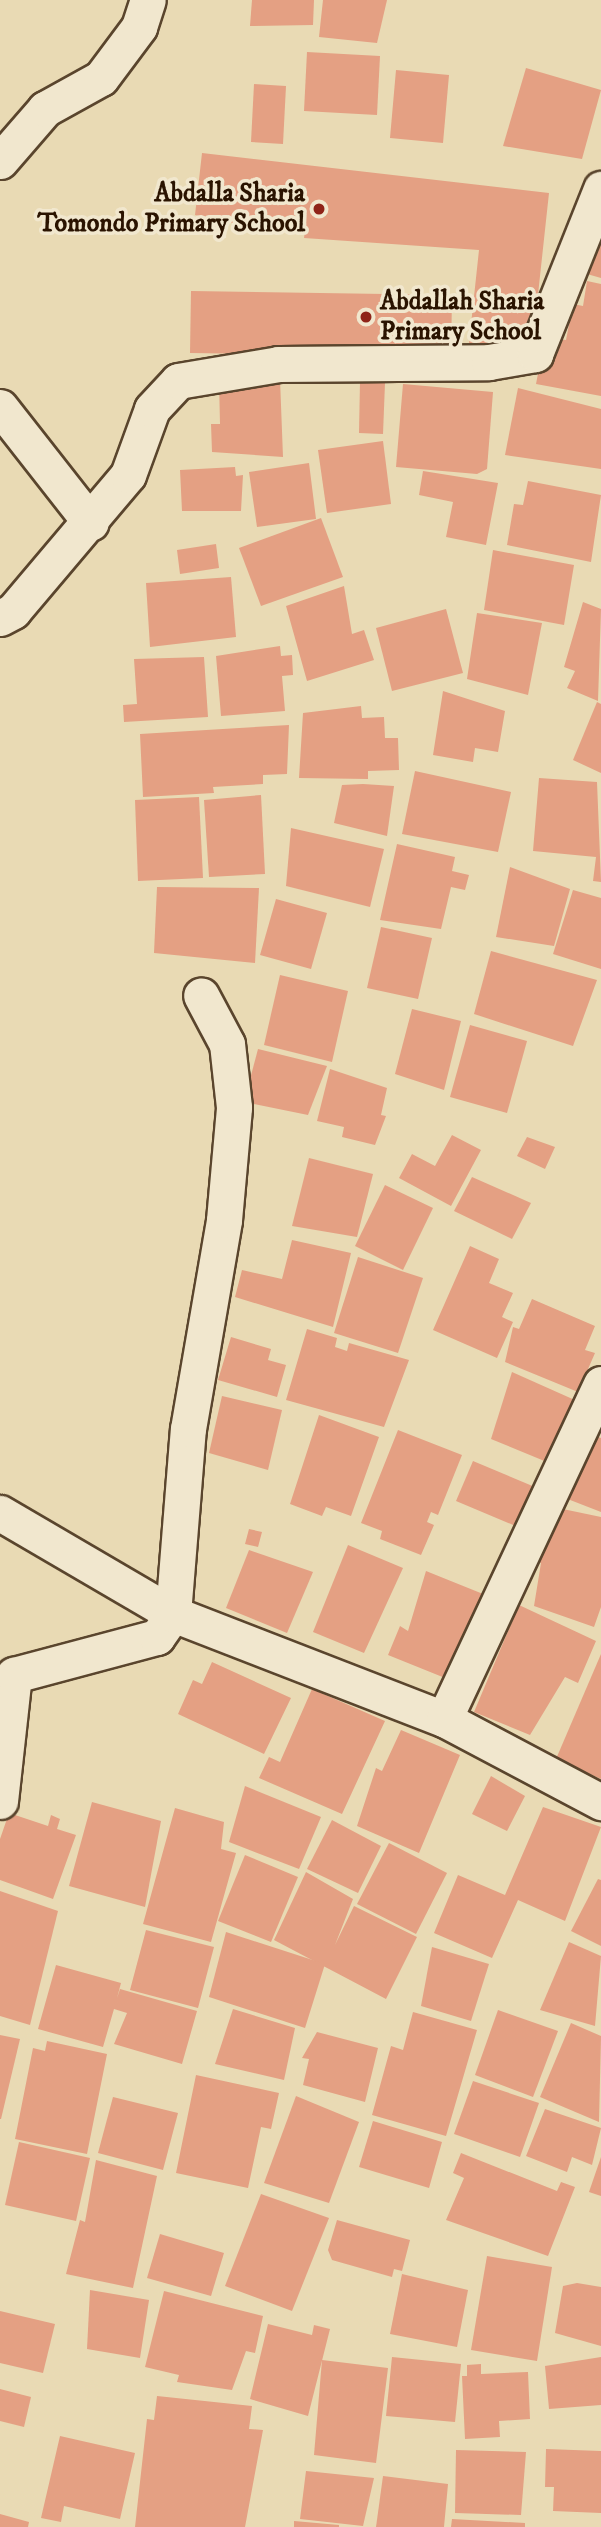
<!DOCTYPE html>
<style>
body{margin:0}
#map{position:relative;width:601px;height:2527px;overflow:hidden;background:#e9dab4;font-family:"IM FELL DW Pica",serif}
div>[style]{position:absolute}
.building>*{inset:0;background:#e4a083}
.roads{filter:drop-shadow(2px 0 #5a452d) drop-shadow(-2px 0 #5a452d) drop-shadow(0 2px #5a452d) drop-shadow(0 -2px #5a452d)}
.minor>*{height:35px;margin:-17.5px;padding:0 17.5px;transform-origin:17.5px;border-radius:17.5px;background:#f1e7ce}
.dots>*{width:19px;height:19px;translate:-50% -50%;box-sizing:border-box;border:4px solid #f1e7ce;border-radius:50%}
span{translate:-50% -50%;white-space:nowrap;text-align:center;line-height:1.15;-webkit-text-stroke:7px #f1e7ce;paint-order:stroke}
.poi-label{font-size:26px;color:#2a1300;font-weight:700}
.right{translate:-100% -50%;text-align:right}
.left{translate:0 -50%;text-align:left}
</style>
<div id="map">
<div class="building">
<div style="clip-path:polygon(252px 0,314px 0,313px 25px,250px 26px)"></div>
<div style="clip-path:polygon(323px 0,387px 0,377px 43px,319px 37px)"></div>
<div style="clip-path:polygon(307px 52px,380px 56px,377px 115px,304px 111px)"></div>
<div style="clip-path:polygon(526px 68px,601px 90px,582px 159px,503px 146px)"></div>
<div style="clip-path:polygon(396px 70px,449px 75px,443px 143px,390px 138px)"></div>
<div style="clip-path:polygon(254px 84px,286px 86px,283px 144px,251px 142px)"></div>
<div style="clip-path:polygon(202px 153px,549px 193px,532px 350px,469px 343px,479px 250px,304px 238px,305px 231px,224px 222px,223px 231px,202px 228px,204px 217px,195px 215px)"></div>
<div style="clip-path:polygon(601px 227px,601px 278px,587px 274px)"></div>
<div style="clip-path:polygon(587px 281px,601px 284px,601px 396px,536px 384px,545px 337px,566px 340px,573px 304px,583px 306px)"></div>
<div style="clip-path:polygon(191px 291px,452px 295px,451px 357px,190px 353px)"></div>
<div style="clip-path:polygon(280px 379px,283px 457px,212px 452px,211px 424px,220px 424px,219px 381px)"></div>
<div style="clip-path:polygon(360px 382px,385px 383px,383px 434px,359px 433px)"></div>
<div style="clip-path:polygon(403px 384px,493px 392px,487px 469px,477px 474px,396px 467px)"></div>
<div style="clip-path:polygon(518px 388px,601px 409px,601px 469px,505px 455px)"></div>
<div style="clip-path:polygon(383px 441px,391px 504px,327px 513px,318px 450px)"></div>
<div style="clip-path:polygon(309px 463px,316px 519px,257px 527px,249px 472px)"></div>
<div style="clip-path:polygon(235px 467px,236px 476px,243px 475px,241px 511px,182px 511px,180px 470px)"></div>
<div style="clip-path:polygon(423px 471px,498px 483px,486px 545px,446px 537px,453px 502px,419px 495px)"></div>
<div style="clip-path:polygon(528px 481px,601px 495px,591px 562px,507px 545px,514px 504px,523px 505px)"></div>
<div style="clip-path:polygon(321px 518px,343px 577px,261px 606px,239px 548px)"></div>
<div style="clip-path:polygon(216px 544px,219px 568px,180px 574px,177px 550px)"></div>
<div style="clip-path:polygon(493px 550px,574px 565px,564px 625px,484px 610px)"></div>
<div style="clip-path:polygon(231px 577px,236px 637px,150px 647px,146px 583px)"></div>
<div style="clip-path:polygon(344px 586px,352px 634px,364px 630px,374px 660px,307px 681px,286px 606px)"></div>
<div style="clip-path:polygon(583px 602px,601px 609px,598px 701px,567px 688px,575px 671px,564px 667px)"></div>
<div style="clip-path:polygon(446px 609px,463px 673px,392px 691px,376px 628px)"></div>
<div style="clip-path:polygon(477px 613px,542px 623px,528px 695px,467px 679px)"></div>
<div style="clip-path:polygon(280px 646px,281px 656px,292px 655px,293px 675px,282px 676px,285px 711px,221px 716px,216px 656px)"></div>
<div style="clip-path:polygon(204px 657px,208px 717px,124px 722px,123px 705px,137px 704px,134px 659px)"></div>
<div style="clip-path:polygon(443px 691px,505px 711px,498px 752px,475px 748px,473px 762px,433px 755px)"></div>
<div style="clip-path:polygon(597px 702px,601px 704px,601px 773px,573px 760px)"></div>
<div style="clip-path:polygon(361px 706px,362px 718px,384px 717px,385px 738px,398px 738px,399px 770px,368px 771px,368px 779px,299px 778px,303px 713px)"></div>
<div style="clip-path:polygon(289px 725px,287px 774px,263px 775px,263px 784px,213px 787px,214px 793px,143px 797px,140px 734px)"></div>
<div style="clip-path:polygon(415px 771px,511px 792px,498px 852px,402px 834px)"></div>
<div style="clip-path:polygon(539px 778px,597px 782px,601px 882px,593px 881px,596px 857px,533px 851px)"></div>
<div style="clip-path:polygon(363px 784px,394px 786px,387px 836px,334px 823px,342px 785px)"></div>
<div style="clip-path:polygon(261px 795px,265px 874px,209px 877px,204px 800px)"></div>
<div style="clip-path:polygon(199px 797px,203px 878px,138px 881px,135px 800px)"></div>
<div style="clip-path:polygon(291px 828px,384px 849px,370px 907px,286px 886px)"></div>
<div style="clip-path:polygon(397px 844px,455px 857px,452px 871px,469px 875px,465px 890px,451px 887px,441px 929px,380px 920px)"></div>
<div style="clip-path:polygon(510px 867px,570px 889px,554px 946px,496px 937px)"></div>
<div style="clip-path:polygon(157px 887px,259px 888px,255px 963px,154px 953px)"></div>
<div style="clip-path:polygon(573px 890px,601px 898px,601px 969px,553px 954px)"></div>
<div style="clip-path:polygon(276px 899px,327px 913px,311px 969px,260px 955px)"></div>
<div style="clip-path:polygon(381px 927px,432px 938px,418px 999px,367px 988px)"></div>
<div style="clip-path:polygon(491px 951px,597px 980px,573px 1046px,474px 1014px)"></div>
<div style="clip-path:polygon(280px 975px,348px 991px,332px 1062px,264px 1045px)"></div>
<div style="clip-path:polygon(412px 1009px,461px 1021px,444px 1090px,395px 1074px)"></div>
<div style="clip-path:polygon(470px 1025px,527px 1041px,507px 1113px,450px 1097px)"></div>
<div style="clip-path:polygon(258px 1049px,327px 1066px,308px 1115px,244px 1102px)"></div>
<div style="clip-path:polygon(330px 1069px,387px 1088px,381px 1115px,386px 1116px,375px 1145px,342px 1137px,344px 1127px,317px 1121px)"></div>
<div style="clip-path:polygon(452px 1135px,481px 1150px,451px 1206px,399px 1178px,412px 1154px,435px 1166px)"></div>
<div style="clip-path:polygon(527px 1137px,555px 1147px,545px 1169px,517px 1156px)"></div>
<div style="clip-path:polygon(309px 1158px,373px 1174px,357px 1237px,292px 1226px)"></div>
<div style="clip-path:polygon(472px 1177px,531px 1203px,512px 1239px,454px 1211px)"></div>
<div style="clip-path:polygon(385px 1185px,433px 1208px,403px 1270px,355px 1246px)"></div>
<div style="clip-path:polygon(292px 1240px,351px 1253px,333px 1327px,235px 1297px,242px 1270px,282px 1279px)"></div>
<div style="clip-path:polygon(470px 1246px,499px 1259px,489px 1283px,513px 1293px,502px 1317px,513px 1322px,497px 1358px,433px 1330px)"></div>
<div style="clip-path:polygon(358px 1257px,423px 1278px,398px 1353px,334px 1333px)"></div>
<div style="clip-path:polygon(532px 1299px,595px 1326px,585px 1350px,595px 1353px,578px 1392px,505px 1362px,513px 1327px,519px 1329px)"></div>
<div style="clip-path:polygon(307px 1329px,337px 1338px,335px 1347px,347px 1351px,349px 1343px,409px 1360px,384px 1427px,286px 1400px)"></div>
<div style="clip-path:polygon(231px 1337px,271px 1349px,268px 1360px,286px 1365px,277px 1397px,218px 1380px)"></div>
<div style="clip-path:polygon(512px 1372px,577px 1401px,559px 1467px,491px 1439px)"></div>
<div style="clip-path:polygon(222px 1396px,282px 1410px,268px 1470px,209px 1453px)"></div>
<div style="clip-path:polygon(319px 1415px,379px 1437px,351px 1516px,326px 1507px,322px 1516px,290px 1504px)"></div>
<div style="clip-path:polygon(398px 1430px,462px 1455px,438px 1515px,431px 1512px,427px 1522px,434px 1525px,421px 1555px,380px 1539px,382px 1531px,361px 1523px)"></div>
<div style="clip-path:polygon(590px 1434px,601px 1438px,601px 1512px,565px 1498px)"></div>
<div style="clip-path:polygon(473px 1461px,542px 1490px,518px 1527px,456px 1501px)"></div>
<div style="clip-path:polygon(558px 1508px,601px 1517px,601px 1607px,594px 1627px,534px 1606px,541px 1563px,534px 1561px)"></div>
<div style="clip-path:polygon(249px 1529px,262px 1532px,258px 1547px,245px 1544px)"></div>
<div style="clip-path:polygon(348px 1545px,403px 1568px,364px 1653px,313px 1632px)"></div>
<div style="clip-path:polygon(249px 1550px,313px 1572px,287px 1633px,226px 1608px)"></div>
<div style="clip-path:polygon(426px 1571px,493px 1598px,450px 1680px,388px 1655px,400px 1626px,408px 1631px)"></div>
<div style="clip-path:polygon(519px 1605px,596px 1641px,578px 1683px,565px 1677px,530px 1735px,474px 1712px)"></div>
<div style="clip-path:polygon(601px 1654px,601px 1779px,556px 1759px)"></div>
<div style="clip-path:polygon(212px 1662px,291px 1698px,264px 1754px,178px 1714px,193px 1680px,202px 1684px)"></div>
<div style="clip-path:polygon(312px 1689px,385px 1721px,342px 1814px,259px 1778px,269px 1757px,280px 1762px)"></div>
<div style="clip-path:polygon(401px 1730px,460px 1755px,419px 1853px,357px 1826px,376px 1768px,382px 1771px)"></div>
<div style="clip-path:polygon(491px 1776px,525px 1796px,507px 1831px,472px 1814px)"></div>
<div style="clip-path:polygon(245px 1786px,321px 1817px,299px 1869px,229px 1842px)"></div>
<div style="clip-path:polygon(92px 1802px,161px 1821px,145px 1907px,69px 1886px)"></div>
<div style="clip-path:polygon(543px 1807px,601px 1827px,565px 1921px,518px 1900px,492px 1958px,434px 1933px,458px 1875px,505px 1895px)"></div>
<div style="clip-path:polygon(175px 1808px,224px 1822px,221px 1849px,236px 1853px,211px 1942px,143px 1924px)"></div>
<div style="clip-path:polygon(9px 1813px,48px 1826px,51px 1815px,60px 1819px,57px 1829px,76px 1835px,53px 1899px,0 1880px,0 1839px)"></div>
<div style="clip-path:polygon(332px 1820px,381px 1846px,358px 1893px,307px 1869px)"></div>
<div style="clip-path:polygon(389px 1843px,447px 1873px,416px 1934px,357px 1904px)"></div>
<div style="clip-path:polygon(245px 1855px,298px 1877px,271px 1942px,218px 1921px)"></div>
<div style="clip-path:polygon(306px 1872px,353px 1899px,335px 1945px,354px 1906px,417px 1937px,386px 1999px,274px 1940px)"></div>
<div style="clip-path:polygon(598px 1879px,601px 1880px,601px 1946px,571px 1931px)"></div>
<div style="clip-path:polygon(0 1891px,58px 1911px,30px 2025px,0 2016px)"></div>
<div style="clip-path:polygon(146px 1930px,214px 1947px,198px 2008px,130px 1990px)"></div>
<div style="clip-path:polygon(226px 1932px,325px 1964px,305px 2028px,209px 1997px)"></div>
<div style="clip-path:polygon(569px 1942px,601px 1956px,595px 2026px,540px 2010px)"></div>
<div style="clip-path:polygon(432px 1947px,489px 1964px,471px 2021px,421px 2006px)"></div>
<div style="clip-path:polygon(56px 1965px,121px 1983px,117px 1998px,120px 1989px,197px 2011px,182px 2064px,114px 2044px,127px 2013px,114px 2009px,103px 2047px,38px 2029px)"></div>
<div style="clip-path:polygon(233px 2009px,295px 2028px,284px 2080px,215px 2064px)"></div>
<div style="clip-path:polygon(498px 2010px,558px 2031px,533px 2097px,475px 2075px)"></div>
<div style="clip-path:polygon(413px 2012px,477px 2030px,446px 2136px,372px 2115px,391px 2046px,403px 2050px)"></div>
<div style="clip-path:polygon(571px 2023px,601px 2036px,599px 2122px,540px 2097px)"></div>
<div style="clip-path:polygon(317px 2032px,378px 2048px,365px 2102px,303px 2085px,309px 2059px,302px 2058px)"></div>
<div style="clip-path:polygon(0 2035px,20px 2039px,1px 2119px,0 2119px)"></div>
<div style="clip-path:polygon(47px 2041px,107px 2054px,87px 2154px,15px 2139px,33px 2048px,45px 2051px)"></div>
<div style="clip-path:polygon(196px 2075px,279px 2093px,271px 2129px,261px 2127px,248px 2188px,176px 2173px)"></div>
<div style="clip-path:polygon(473px 2081px,539px 2103px,520px 2157px,454px 2134px)"></div>
<div style="clip-path:polygon(296px 2096px,359px 2122px,329px 2203px,264px 2183px)"></div>
<div style="clip-path:polygon(113px 2097px,178px 2113px,163px 2170px,98px 2153px)"></div>
<div style="clip-path:polygon(545px 2109px,601px 2128px,592px 2165px,572px 2157px,567px 2172px,526px 2156px)"></div>
<div style="clip-path:polygon(373px 2121px,442px 2142px,429px 2188px,359px 2167px)"></div>
<div style="clip-path:polygon(19px 2142px,90px 2158px,76px 2221px,5px 2205px)"></div>
<div style="clip-path:polygon(461px 2153px,557px 2191px,561px 2182px,575px 2187px,548px 2256px,446px 2220px,464px 2178px,453px 2173px)"></div>
<div style="clip-path:polygon(601px 2157px,601px 2196px,589px 2192px)"></div>
<div style="clip-path:polygon(96px 2160px,157px 2176px,133px 2288px,66px 2274px,80px 2220px,85px 2222px)"></div>
<div style="clip-path:polygon(261px 2194px,329px 2218px,292px 2311px,225px 2286px)"></div>
<div style="clip-path:polygon(337px 2220px,410px 2240px,402px 2271px,394px 2269px,392px 2277px,332px 2260px,328px 2250px)"></div>
<div style="clip-path:polygon(160px 2234px,224px 2253px,211px 2296px,147px 2278px)"></div>
<div style="clip-path:polygon(487px 2256px,552px 2267px,537px 2361px,471px 2350px)"></div>
<div style="clip-path:polygon(402px 2274px,468px 2290px,457px 2347px,390px 2334px)"></div>
<div style="clip-path:polygon(577px 2283px,601px 2287px,601px 2346px,555px 2333px,563px 2286px)"></div>
<div style="clip-path:polygon(90px 2290px,149px 2300px,140px 2358px,87px 2349px)"></div>
<div style="clip-path:polygon(164px 2291px,263px 2316px,255px 2353px,246px 2351px,232px 2390px,177px 2382px,179px 2375px,145px 2367px)"></div>
<div style="clip-path:polygon(0 2311px,55px 2324px,43px 2373px,0 2363px)"></div>
<div style="clip-path:polygon(268px 2324px,312px 2335px,314px 2325px,330px 2329px,308px 2416px,250px 2399px)"></div>
<div style="clip-path:polygon(392px 2357px,461px 2364px,455px 2422px,386px 2416px)"></div>
<div style="clip-path:polygon(601px 2357px,601px 2405px,549px 2409px,545px 2366px)"></div>
<div style="clip-path:polygon(322px 2360px,388px 2368px,376px 2463px,314px 2455px)"></div>
<div style="clip-path:polygon(481px 2364px,481px 2374px,528px 2372px,530px 2419px,499px 2421px,500px 2437px,465px 2439px,462px 2376px,467px 2376px,467px 2365px)"></div>
<div style="clip-path:polygon(0 2389px,31px 2397px,24px 2427px,0 2421px)"></div>
<div style="clip-path:polygon(157px 2396px,252px 2406px,249px 2429px,263px 2430px,245px 2527px,135px 2527px,147px 2419px,154px 2420px)"></div>
<div style="clip-path:polygon(60px 2436px,135px 2453px,120px 2519px,64px 2506px,61px 2522px,41px 2518px)"></div>
<div style="clip-path:polygon(546px 2449px,601px 2451px,601px 2513px,553px 2511px,554px 2487px,545px 2487px)"></div>
<div style="clip-path:polygon(456px 2450px,526px 2452px,521px 2515px,455px 2513px)"></div>
<div style="clip-path:polygon(306px 2471px,374px 2478px,363px 2526px,300px 2519px)"></div>
<div style="clip-path:polygon(383px 2476px,448px 2484px,444px 2527px,376px 2527px)"></div>
<div style="clip-path:polygon(0 2514px,29px 2522px,28px 2527px,0 2527px)"></div>
<div style="clip-path:polygon(452px 2519px,525px 2523px,525px 2527px,451px 2527px)"></div>
<div style="clip-path:polygon(294px 2521px,339px 2525px,339px 2527px,294px 2527px)"></div>
</div>
<div class="roads">
<div class="minor">
<div style="left:0;top:161px;width:69px;rotate:-49.1deg"></div>
<div style="left:45px;top:109px;width:64px;rotate:-29deg"></div>
<div style="left:101px;top:78px;width:64px;rotate:-53.3deg"></div>
<div style="left:139px;top:27px;width:28px;rotate:-72deg"></div>
<div style="left:0;top:407px;width:147px;rotate:51.9deg"></div>
<div style="left:0;top:618px;width:15px;rotate:-28deg"></div>
<div style="left:13px;top:611px;width:178px;rotate:-49.8deg"></div>
<div style="left:128px;top:475px;width:70px;rotate:-70deg"></div>
<div style="left:152px;top:409px;width:38px;rotate:-47deg"></div>
<div style="left:178px;top:381px;width:101px;rotate:-9.6deg"></div>
<div style="left:278px;top:364px;width:211px;rotate:-0.5deg"></div>
<div style="left:489px;top:362px;width:47px;rotate:-9.9deg"></div>
<div style="left:535px;top:354px;width:178px;rotate:-68.2deg"></div>
<div style="left:0;top:1513px;width:200px;rotate:30.3deg"></div>
<div style="left:173px;top:1614px;width:291px;rotate:21.2deg"></div>
<div style="left:444px;top:1719px;width:178px;rotate:27.9deg"></div>
<div style="left:444px;top:1719px;width:370px;rotate:-64.9deg"></div>
<div style="left:0;top:1801px;width:127px;rotate:-83.7deg"></div>
<div style="left:14px;top:1675px;width:148px;rotate:-14.9deg"></div>
<div style="left:157px;top:1637px;width:28px;rotate:-55deg"></div>
<div style="left:173px;top:1614px;width:186px;rotate:-85.4deg"></div>
<div style="left:188px;top:1429px;width:212px;rotate:-80.2deg"></div>
<div style="left:224px;top:1220px;width:113px;rotate:-84.9deg"></div>
<div style="left:234px;top:1107px;width:63px;rotate:-96.3deg"></div>
<div style="left:227px;top:1044px;width:55px;rotate:-118deg"></div>
</div>
</div>
<div class="dots">
<div style="left:319px;top:209px;background:#8f2418"></div>
<div style="left:366px;top:317px;background:#8f2418"></div>
</div>
<div class="poi-label">
<span class="right" style="left:305px;top:209px">Abdalla Sharia<br>Tomondo Primary School</span>
<span class="left" style="left:380px;top:317px">Abdallah Sharia<br>Primary School</span>
</div>
</div>
